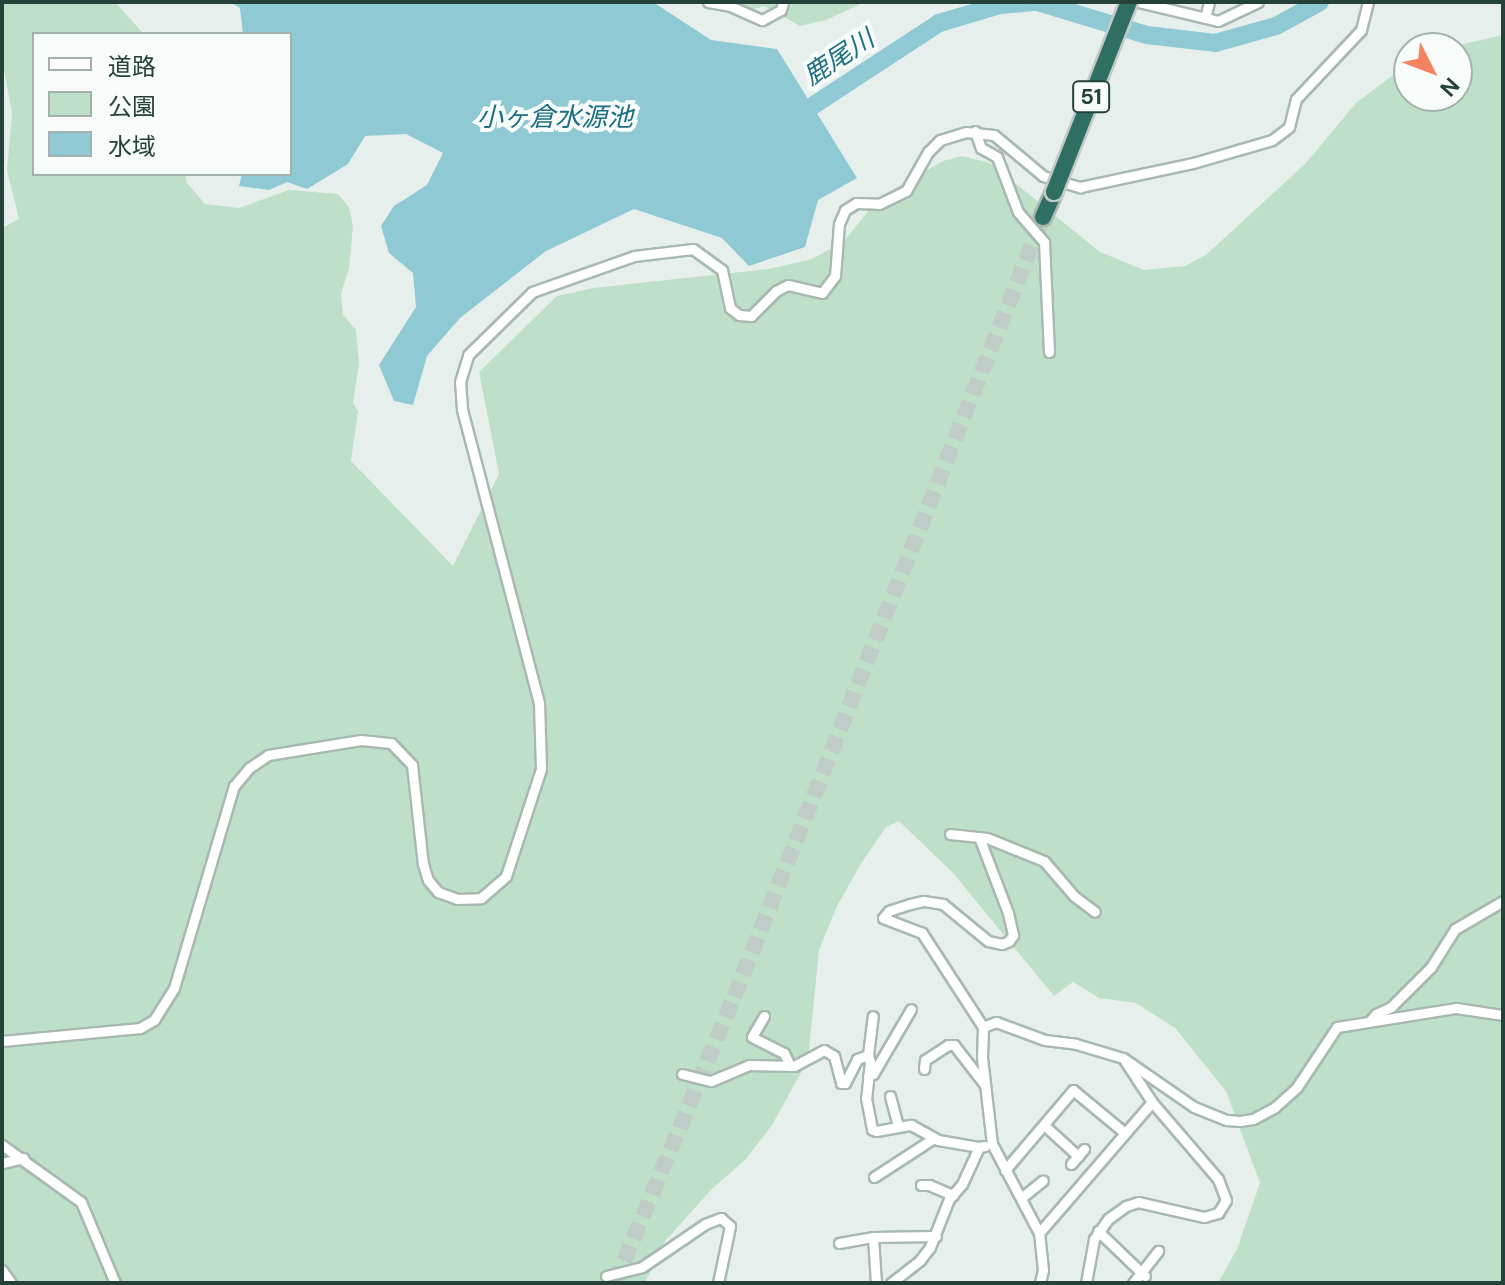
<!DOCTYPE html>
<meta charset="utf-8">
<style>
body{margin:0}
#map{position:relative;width:1505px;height:1285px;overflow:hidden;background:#e6efeb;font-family:"DM Sans","Noto Sans JP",sans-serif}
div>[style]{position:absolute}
.green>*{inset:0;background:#bfe0c8}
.water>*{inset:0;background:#8ec9d4}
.river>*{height:18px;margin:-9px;padding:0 9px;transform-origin:9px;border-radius:9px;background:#8ec9d4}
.motorway-tunnel>*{height:16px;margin-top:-8px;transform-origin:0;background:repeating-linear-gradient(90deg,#bfccc8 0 16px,transparent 0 24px)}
.roads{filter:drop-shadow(2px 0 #a8b8b2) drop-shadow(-2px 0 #a8b8b2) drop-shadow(0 2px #a8b8b2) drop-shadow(0 -2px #a8b8b2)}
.minor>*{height:9px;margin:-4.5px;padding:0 4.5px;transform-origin:4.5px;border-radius:4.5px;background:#fff}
.motorway>*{height:16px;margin:-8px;padding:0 8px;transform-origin:8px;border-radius:8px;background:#2f6f62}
.bridges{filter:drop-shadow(2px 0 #c2cac8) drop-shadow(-2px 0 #c2cac8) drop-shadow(0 2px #c2cac8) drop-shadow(0 -2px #c2cac8)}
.motorway-bridge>*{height:16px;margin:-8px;padding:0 8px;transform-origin:8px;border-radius:8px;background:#2f6f62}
span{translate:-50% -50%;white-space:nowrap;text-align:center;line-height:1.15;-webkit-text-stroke:8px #f7fbf9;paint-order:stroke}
.shield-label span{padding:2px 6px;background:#f7fbf9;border:2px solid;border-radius:6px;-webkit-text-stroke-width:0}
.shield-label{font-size:22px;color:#24423a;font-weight:700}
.water-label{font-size:26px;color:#1c6f80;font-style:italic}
.frame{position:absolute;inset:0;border:4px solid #24423a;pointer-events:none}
.legend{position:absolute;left:32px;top:32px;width:260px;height:144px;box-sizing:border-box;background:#f7fbf9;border:2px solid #a3b1ad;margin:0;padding:10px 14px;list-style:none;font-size:24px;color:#24423a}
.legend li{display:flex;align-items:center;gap:16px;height:40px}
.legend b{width:40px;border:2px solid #a3b1ad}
.north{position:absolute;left:1393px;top:32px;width:80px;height:80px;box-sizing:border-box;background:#f7fbf9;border:2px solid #a3b1ad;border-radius:50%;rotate:132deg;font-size:22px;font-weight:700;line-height:32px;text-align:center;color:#24423a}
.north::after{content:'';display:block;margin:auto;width:28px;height:36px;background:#f4845f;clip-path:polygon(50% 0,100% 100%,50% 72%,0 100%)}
</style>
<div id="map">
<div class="green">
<div style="clip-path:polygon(2px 2px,115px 2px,144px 34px,34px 34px,34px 174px,185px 174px,187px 183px,205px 204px,239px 208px,289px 190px,338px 194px,349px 207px,353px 226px,349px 268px,341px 294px,343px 315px,356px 330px,359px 363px,353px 403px,358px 411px,351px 461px,453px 566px,499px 474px,479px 372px,557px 296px,593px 288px,769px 269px,812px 259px,843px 242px,880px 197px,943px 161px,962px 156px,990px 163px,1100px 252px,1144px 270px,1185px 266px,1206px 255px,1306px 163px,1356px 103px,1409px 63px,1409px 96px,1457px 96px,1457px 48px,1446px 48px,1503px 35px,1503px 1283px,1218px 1283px,1237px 1249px,1260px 1183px,1226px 1091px,1175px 1028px,1136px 1003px,1099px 998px,1073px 982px,1054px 996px,953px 873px,899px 821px,886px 827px,862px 862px,837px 906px,819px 950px,808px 1060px,772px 1125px,746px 1159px,712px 1189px,665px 1241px,645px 1283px,2px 1283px,2px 228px,19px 219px,7px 170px,12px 113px,2px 59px)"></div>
<div style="clip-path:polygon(722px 2px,865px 2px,826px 20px,800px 26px,764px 6px,742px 13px)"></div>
</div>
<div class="water">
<div style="clip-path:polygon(230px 2px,653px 2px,711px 40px,777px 49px,857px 178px,818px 200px,805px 247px,749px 266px,722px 238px,634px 209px,546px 251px,460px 318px,427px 356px,413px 405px,394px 401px,379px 365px,416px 307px,413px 273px,389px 253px,381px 226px,394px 206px,427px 185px,443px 153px,406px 134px,365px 136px,348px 164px,307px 189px,287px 182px,269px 190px,239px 186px,242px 174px,290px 174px,290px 34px,243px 34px,240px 8px)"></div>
</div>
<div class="river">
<div style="left:794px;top:118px;width:173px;rotate:-33.2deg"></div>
<div style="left:939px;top:23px;width:64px;rotate:-16.4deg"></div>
<div style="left:1000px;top:5px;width:37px;rotate:-5deg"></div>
<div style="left:1037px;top:2px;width:115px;rotate:16.7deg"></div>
<div style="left:1147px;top:35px;width:68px;rotate:6.7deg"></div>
<div style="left:1215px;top:43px;width:63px;rotate:-15.6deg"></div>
<div style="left:1276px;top:26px;width:50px;rotate:-28.6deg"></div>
</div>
<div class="motorway-tunnel">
<div style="left:615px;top:1283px;width:310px;rotate:-67.4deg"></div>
<div style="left:734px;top:997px;width:839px;rotate:-68.39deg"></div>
</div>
<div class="roads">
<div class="minor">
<div style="left:708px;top:2px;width:22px;rotate:10deg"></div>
<div style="left:730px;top:6px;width:35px;rotate:24deg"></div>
<div style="left:762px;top:20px;width:21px;rotate:-28deg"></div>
<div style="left:781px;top:10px;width:8px;rotate:-76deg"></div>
<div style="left:1139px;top:2px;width:81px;rotate:13.5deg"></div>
<div style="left:1218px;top:21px;width:44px;rotate:-25.4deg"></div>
<div style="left:1205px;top:18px;width:16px;rotate:-76deg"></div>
<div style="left:975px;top:131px;width:18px;rotate:71deg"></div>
<div style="left:981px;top:148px;width:18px;rotate:29deg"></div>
<div style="left:997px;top:157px;width:59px;rotate:69.1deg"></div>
<div style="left:1018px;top:212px;width:40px;rotate:49deg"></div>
<div style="left:1044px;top:242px;width:110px;rotate:87.4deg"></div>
<div style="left:950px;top:834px;width:37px;rotate:6deg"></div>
<div style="left:987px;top:838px;width:61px;rotate:22deg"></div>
<div style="left:1044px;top:861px;width:46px;rotate:49.4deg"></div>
<div style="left:1074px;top:896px;width:26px;rotate:37deg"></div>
<div style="left:979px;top:837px;width:81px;rotate:69.1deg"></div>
<div style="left:1008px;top:913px;width:23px;rotate:77deg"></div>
<div style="left:1013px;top:935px;width:7px;rotate:124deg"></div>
<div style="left:1009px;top:941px;width:8px;rotate:157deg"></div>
<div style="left:1002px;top:944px;width:14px;rotate:-168deg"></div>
<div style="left:988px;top:941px;width:58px;rotate:-140.6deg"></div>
<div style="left:943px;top:904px;width:20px;rotate:-171deg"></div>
<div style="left:923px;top:901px;width:13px;rotate:167deg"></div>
<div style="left:910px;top:904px;width:22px;rotate:162deg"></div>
<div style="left:889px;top:911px;width:9px;rotate:131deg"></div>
<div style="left:883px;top:918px;width:42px;rotate:21deg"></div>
<div style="left:922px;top:933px;width:112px;rotate:57deg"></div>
<div style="left:764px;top:1016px;width:24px;rotate:120deg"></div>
<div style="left:752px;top:1037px;width:36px;rotate:27deg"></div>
<div style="left:784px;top:1053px;width:14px;rotate:65deg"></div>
<div style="left:1369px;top:1022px;width:11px;rotate:-49deg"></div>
<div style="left:1376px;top:1014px;width:17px;rotate:-25deg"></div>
<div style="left:1391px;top:1007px;width:57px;rotate:-45deg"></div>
<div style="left:1431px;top:967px;width:45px;rotate:-57.7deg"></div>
<div style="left:1455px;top:929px;width:56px;rotate:-30.3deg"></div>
<div style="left:2px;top:1041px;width:139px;rotate:-5.4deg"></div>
<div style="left:140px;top:1028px;width:16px;rotate:-30deg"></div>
<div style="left:154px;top:1020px;width:38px;rotate:-58deg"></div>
<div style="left:174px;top:988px;width:211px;rotate:-73.5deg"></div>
<div style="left:234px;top:786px;width:23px;rotate:-50deg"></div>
<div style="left:249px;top:768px;width:23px;rotate:-34deg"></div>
<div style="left:268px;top:755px;width:94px;rotate:-9.2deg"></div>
<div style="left:361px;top:740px;width:30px;rotate:6deg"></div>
<div style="left:391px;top:743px;width:30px;rotate:46deg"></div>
<div style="left:412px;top:765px;width:100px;rotate:83.7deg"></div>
<div style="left:423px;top:864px;width:17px;rotate:73deg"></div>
<div style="left:428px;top:880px;width:16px;rotate:50deg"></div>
<div style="left:438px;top:892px;width:20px;rotate:20deg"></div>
<div style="left:457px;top:899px;width:24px;rotate:-2deg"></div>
<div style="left:481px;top:898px;width:33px;rotate:-41deg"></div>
<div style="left:506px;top:876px;width:113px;rotate:-71.9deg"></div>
<div style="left:541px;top:769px;width:66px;rotate:-91.7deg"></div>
<div style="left:539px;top:703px;width:304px;rotate:-104.7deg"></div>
<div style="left:462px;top:409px;width:27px;rotate:-94deg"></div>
<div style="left:460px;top:382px;width:28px;rotate:-73deg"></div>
<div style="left:468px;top:355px;width:90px;rotate:-44.5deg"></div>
<div style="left:532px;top:292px;width:108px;rotate:-19.4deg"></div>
<div style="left:634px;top:256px;width:59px;rotate:-6.8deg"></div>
<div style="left:693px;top:249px;width:36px;rotate:36deg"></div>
<div style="left:722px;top:270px;width:39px;rotate:78deg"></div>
<div style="left:730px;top:308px;width:11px;rotate:38deg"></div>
<div style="left:739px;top:315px;width:12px;rotate:5deg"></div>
<div style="left:751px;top:316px;width:35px;rotate:-45deg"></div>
<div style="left:776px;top:291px;width:13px;rotate:-27deg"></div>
<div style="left:788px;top:285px;width:35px;rotate:13deg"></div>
<div style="left:822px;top:293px;width:21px;rotate:-53deg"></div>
<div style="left:835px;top:276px;width:52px;rotate:-85.6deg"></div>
<div style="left:839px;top:224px;width:15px;rotate:-67deg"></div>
<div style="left:845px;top:210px;width:13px;rotate:-32deg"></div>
<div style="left:856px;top:203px;width:23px;rotate:2deg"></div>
<div style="left:879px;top:204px;width:30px;rotate:-26deg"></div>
<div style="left:906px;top:191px;width:45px;rotate:-60.6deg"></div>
<div style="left:928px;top:152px;width:17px;rotate:-45deg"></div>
<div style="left:940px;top:140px;width:27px;rotate:-17deg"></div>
<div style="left:966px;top:132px;width:28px;rotate:6deg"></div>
<div style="left:994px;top:135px;width:64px;rotate:39.9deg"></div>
<div style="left:1043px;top:176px;width:39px;rotate:17deg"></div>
<div style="left:1080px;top:187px;width:116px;rotate:-12deg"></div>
<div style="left:1193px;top:163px;width:82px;rotate:-16.2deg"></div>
<div style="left:1272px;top:140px;width:21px;rotate:-37deg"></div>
<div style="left:1289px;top:127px;width:29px;rotate:-76deg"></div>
<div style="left:1296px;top:99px;width:95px;rotate:-46.7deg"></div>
<div style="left:1361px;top:30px;width:29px;rotate:-76deg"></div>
<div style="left:868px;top:1055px;width:39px;rotate:-83deg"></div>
<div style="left:924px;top:1069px;width:9px;rotate:-84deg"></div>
<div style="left:925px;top:1060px;width:27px;rotate:-33deg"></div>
<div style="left:948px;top:1045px;width:6px"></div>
<div style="left:954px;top:1045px;width:51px;rotate:52.2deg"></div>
<div style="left:682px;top:1074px;width:30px;rotate:14deg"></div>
<div style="left:711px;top:1081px;width:41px;rotate:-22.8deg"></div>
<div style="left:749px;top:1065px;width:45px;rotate:1.3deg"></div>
<div style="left:794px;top:1066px;width:34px;rotate:-28deg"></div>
<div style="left:824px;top:1050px;width:12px;rotate:31deg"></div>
<div style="left:834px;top:1056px;width:28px;rotate:75deg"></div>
<div style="left:841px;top:1083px;width:4px"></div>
<div style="left:845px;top:1083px;width:27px;rotate:-63deg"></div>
<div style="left:857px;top:1059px;width:12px;rotate:-20deg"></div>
<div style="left:868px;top:1055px;width:7px;rotate:74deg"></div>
<div style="left:870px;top:1062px;width:36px;rotate:96deg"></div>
<div style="left:866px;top:1098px;width:32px;rotate:79deg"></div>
<div style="left:872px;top:1129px;width:4px;rotate:27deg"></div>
<div style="left:876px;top:1131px;width:36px;rotate:-10deg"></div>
<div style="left:911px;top:1125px;width:31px;rotate:29deg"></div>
<div style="left:938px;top:1140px;width:42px;rotate:9.7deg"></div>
<div style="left:868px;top:1076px;width:5px;rotate:-22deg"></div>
<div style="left:873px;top:1074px;width:75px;rotate:-59.7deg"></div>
<div style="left:890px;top:1096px;width:31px;rotate:75deg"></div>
<div style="left:1045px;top:1126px;width:45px;rotate:42.3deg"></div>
<div style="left:2px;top:1145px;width:97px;rotate:35.8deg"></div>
<div style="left:81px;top:1202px;width:88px;rotate:67.2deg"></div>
<div style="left:2px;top:1163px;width:22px;rotate:-13deg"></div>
<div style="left:1071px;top:1164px;width:20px;rotate:-49deg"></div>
<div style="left:1005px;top:1170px;width:105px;rotate:-49.6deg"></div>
<div style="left:1073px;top:1090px;width:67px;rotate:39.6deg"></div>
<div style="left:874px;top:1177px;width:72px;rotate:-33deg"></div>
<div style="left:921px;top:1185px;width:8px"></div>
<div style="left:929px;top:1185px;width:26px;rotate:23deg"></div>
<div style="left:1021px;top:1198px;width:28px;rotate:-39deg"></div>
<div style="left:1098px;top:1231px;width:65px;rotate:43.8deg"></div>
<div style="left:1039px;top:1233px;width:173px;rotate:-49.2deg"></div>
<div style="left:873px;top:1237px;width:46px;rotate:86.3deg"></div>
<div style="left:839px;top:1243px;width:35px;rotate:-10deg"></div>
<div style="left:873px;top:1237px;width:63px;rotate:-0.9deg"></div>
<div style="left:2px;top:1270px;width:16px;rotate:55deg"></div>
<div style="left:606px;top:1276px;width:37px;rotate:-14deg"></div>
<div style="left:642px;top:1267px;width:76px;rotate:-34.3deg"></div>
<div style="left:705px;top:1224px;width:17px;rotate:-21deg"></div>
<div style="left:721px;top:1218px;width:12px;rotate:42deg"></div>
<div style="left:730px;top:1226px;width:58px;rotate:101.9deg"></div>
<div style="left:891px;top:1283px;width:37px;rotate:-38deg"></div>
<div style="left:920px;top:1260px;width:16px;rotate:-52deg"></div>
<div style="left:930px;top:1247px;width:52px;rotate:-68.4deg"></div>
<div style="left:949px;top:1199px;width:20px;rotate:-49deg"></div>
<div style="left:962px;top:1184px;width:41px;rotate:-65.3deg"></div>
<div style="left:979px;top:1147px;width:6px;rotate:-9deg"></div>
<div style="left:1040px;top:1283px;width:13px;rotate:-77deg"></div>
<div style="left:1043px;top:1270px;width:37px;rotate:-96deg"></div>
<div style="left:1039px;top:1233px;width:101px;rotate:-117.8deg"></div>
<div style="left:992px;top:1144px;width:88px;rotate:-96.6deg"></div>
<div style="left:982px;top:1057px;width:30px;rotate:-88deg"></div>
<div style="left:983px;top:1027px;width:14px;rotate:-21deg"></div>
<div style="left:996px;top:1022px;width:52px;rotate:20.2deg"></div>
<div style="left:1045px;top:1040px;width:31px;rotate:7deg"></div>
<div style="left:1076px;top:1044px;width:49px;rotate:16.6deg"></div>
<div style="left:1123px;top:1058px;width:86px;rotate:34.6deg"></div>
<div style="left:1194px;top:1107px;width:35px;rotate:22deg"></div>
<div style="left:1227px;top:1120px;width:13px;rotate:4deg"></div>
<div style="left:1240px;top:1121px;width:13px;rotate:-9deg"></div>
<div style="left:1253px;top:1119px;width:24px;rotate:-28deg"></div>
<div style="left:1274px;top:1108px;width:31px;rotate:-42deg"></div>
<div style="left:1297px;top:1087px;width:72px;rotate:-56.3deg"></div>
<div style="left:1337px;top:1027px;width:121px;rotate:-9.1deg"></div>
<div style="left:1456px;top:1008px;width:48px;rotate:8.5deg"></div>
<div style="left:1086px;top:1283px;width:45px;rotate:-79.7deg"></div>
<div style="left:1094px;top:1239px;width:24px;rotate:-55deg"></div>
<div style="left:1108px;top:1219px;width:22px;rotate:-36deg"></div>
<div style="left:1126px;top:1206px;width:13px;rotate:-18deg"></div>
<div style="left:1138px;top:1202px;width:68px;rotate:12.8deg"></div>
<div style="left:1204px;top:1217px;width:15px;rotate:-16deg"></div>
<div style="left:1218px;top:1213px;width:15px;rotate:-58deg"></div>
<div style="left:1226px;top:1200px;width:22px;rotate:-111deg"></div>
<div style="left:1218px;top:1179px;width:101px;rotate:-130.6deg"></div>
<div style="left:1152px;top:1102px;width:49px;rotate:-123.4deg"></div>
<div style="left:1133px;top:1283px;width:41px;rotate:-52deg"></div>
</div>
<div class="motorway">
<div style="left:1043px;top:217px;width:27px;rotate:-66deg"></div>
</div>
</div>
<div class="bridges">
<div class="motorway-bridge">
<div style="left:1054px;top:192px;width:204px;rotate:-68.5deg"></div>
</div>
</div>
<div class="shield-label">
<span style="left:1091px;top:97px">51</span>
</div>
<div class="water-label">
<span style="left:839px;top:58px;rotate:-33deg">鹿尾川</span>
<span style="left:555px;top:118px">小ヶ倉水源池</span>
</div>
<div class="frame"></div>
<ul class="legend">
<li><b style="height:10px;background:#fff"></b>道路</li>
<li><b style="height:22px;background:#bfe0c8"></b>公園</li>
<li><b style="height:22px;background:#8ec9d4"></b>水域</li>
</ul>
<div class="north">N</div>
</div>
